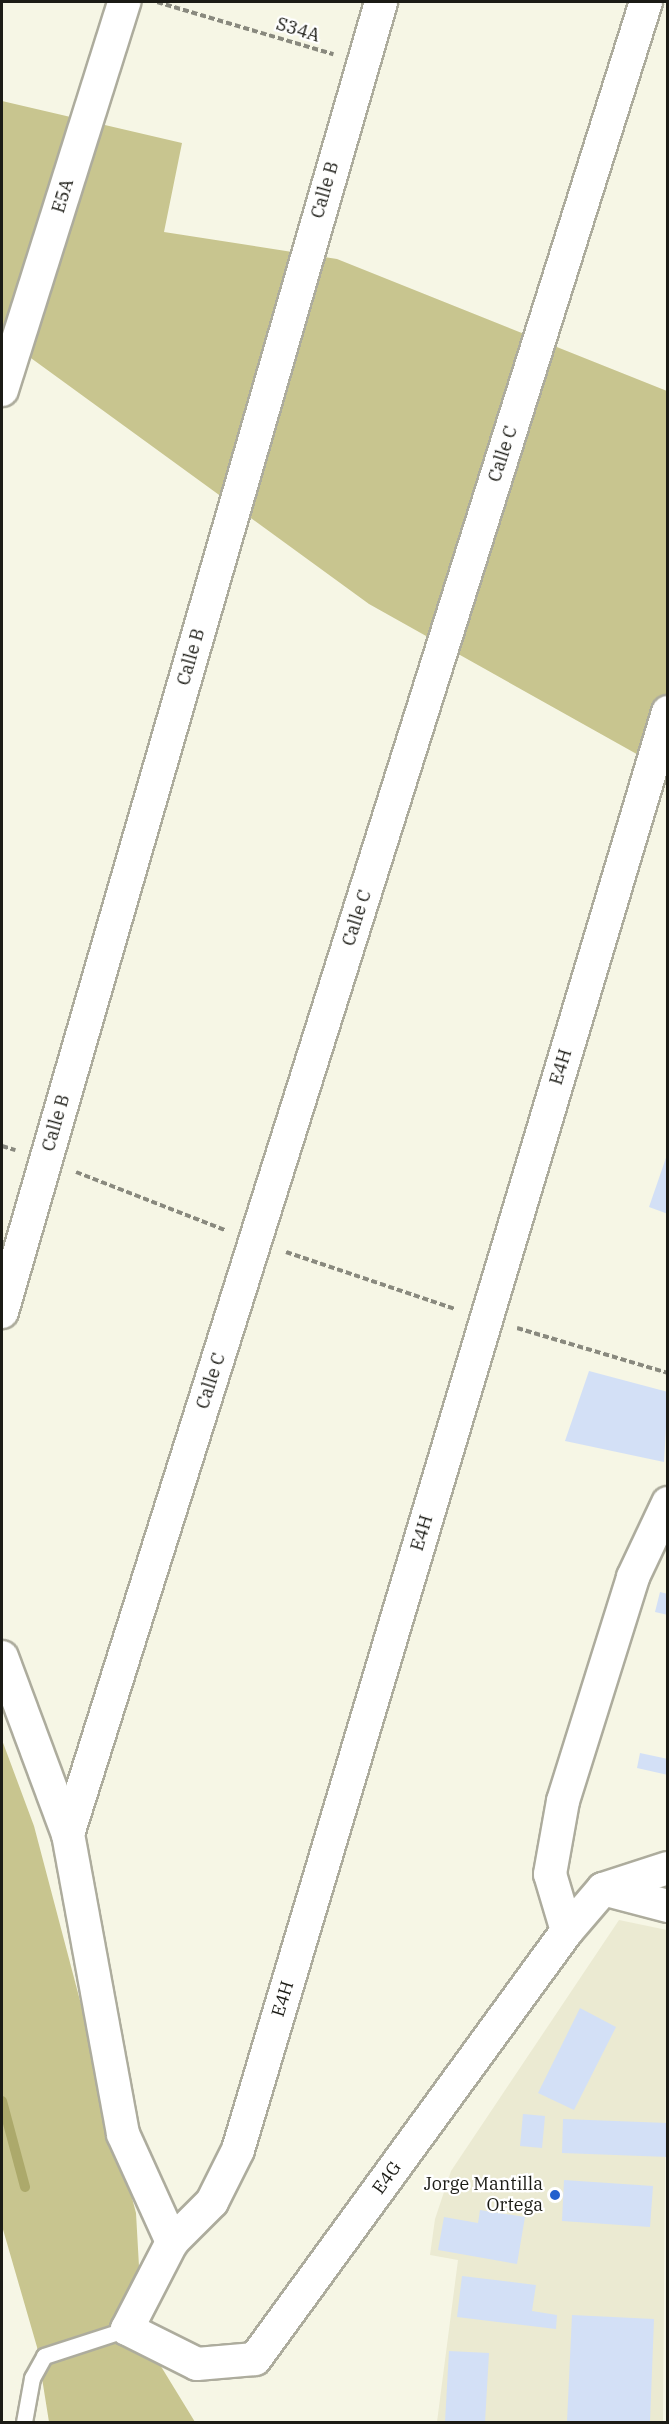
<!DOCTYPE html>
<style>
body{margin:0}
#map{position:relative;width:669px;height:2424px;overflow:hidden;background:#f6f6e5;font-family:"IBM Plex Serif",serif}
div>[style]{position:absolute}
.built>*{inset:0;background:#ebead2}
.green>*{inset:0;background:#c8c58f}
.stream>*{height:10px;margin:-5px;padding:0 5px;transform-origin:5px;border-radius:5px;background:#aca96b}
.building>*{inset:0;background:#d3e0f6}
.path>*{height:4px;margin-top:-2px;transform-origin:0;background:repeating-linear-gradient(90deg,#89897e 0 6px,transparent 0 9px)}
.roads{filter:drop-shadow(2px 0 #adac9d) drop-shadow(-2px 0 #adac9d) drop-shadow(0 2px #adac9d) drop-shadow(0 -2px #adac9d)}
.lane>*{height:15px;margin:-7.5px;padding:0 7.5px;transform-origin:7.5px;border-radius:7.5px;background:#fff}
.street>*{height:32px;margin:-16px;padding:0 16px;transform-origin:16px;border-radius:16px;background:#fff}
.dots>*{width:16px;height:16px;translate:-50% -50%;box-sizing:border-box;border:3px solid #fff;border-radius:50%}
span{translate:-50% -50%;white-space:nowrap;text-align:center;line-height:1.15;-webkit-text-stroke:4.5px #fff;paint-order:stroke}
.street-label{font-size:18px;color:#1b1b15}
.poi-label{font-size:18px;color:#1b1b15}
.right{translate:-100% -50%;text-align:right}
.frame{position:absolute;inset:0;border:3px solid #1b1b15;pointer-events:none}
</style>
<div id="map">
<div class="built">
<div style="clip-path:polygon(619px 1920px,667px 1930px,663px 2422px,437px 2422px,458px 2260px,430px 2255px,435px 2219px,451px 2171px)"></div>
</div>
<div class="green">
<div style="clip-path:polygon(2px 101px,182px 143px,164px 232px,337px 259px,667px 391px,667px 771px,369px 604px,2px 337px)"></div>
<div style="clip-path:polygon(2px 1740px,34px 1826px,136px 2213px,143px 2337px,195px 2422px,49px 2422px,37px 2347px,2px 2226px)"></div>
</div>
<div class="stream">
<div style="left:2px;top:2101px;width:89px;rotate:75deg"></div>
</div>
<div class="building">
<div style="clip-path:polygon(668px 1152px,668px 1214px,649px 1207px)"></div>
<div style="clip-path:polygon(589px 1371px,668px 1392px,664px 1462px,565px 1441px)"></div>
<div style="clip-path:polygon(660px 1592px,668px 1594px,668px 1615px,655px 1612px)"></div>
<div style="clip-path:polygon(640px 1753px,668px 1759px,668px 1775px,637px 1768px)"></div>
<div style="clip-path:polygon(580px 2008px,616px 2027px,574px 2110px,538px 2093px)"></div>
<div style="clip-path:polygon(523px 2114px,545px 2116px,542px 2148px,520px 2146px)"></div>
<div style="clip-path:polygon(563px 2119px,668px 2123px,668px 2157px,562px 2153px)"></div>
<div style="clip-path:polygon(564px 2180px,653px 2186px,650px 2227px,562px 2221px)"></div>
<div style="clip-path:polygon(480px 2210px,525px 2217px,517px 2264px,438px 2250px,444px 2217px,478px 2223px)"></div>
<div style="clip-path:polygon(462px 2276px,536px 2285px,532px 2311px,557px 2315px,556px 2329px,457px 2317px)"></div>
<div style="clip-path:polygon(572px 2315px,654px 2319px,650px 2422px,567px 2422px)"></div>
<div style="clip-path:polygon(449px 2351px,489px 2353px,485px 2422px,445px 2422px)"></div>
</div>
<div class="path">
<div style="left:157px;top:2px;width:184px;rotate:16.5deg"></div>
<div style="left:2px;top:1146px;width:14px;rotate:17deg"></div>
<div style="left:76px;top:1172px;width:160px;rotate:21.3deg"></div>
<div style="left:286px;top:1252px;width:178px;rotate:18.6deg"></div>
<div style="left:517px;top:1328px;width:158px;rotate:16.6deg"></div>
</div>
<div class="roads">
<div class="lane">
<div style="left:24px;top:2422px;width:45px;rotate:-79.7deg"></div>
<div style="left:32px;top:2378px;width:25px;rotate:-61deg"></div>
<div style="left:44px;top:2356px;width:87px;rotate:-18deg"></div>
</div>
<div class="street">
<div style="left:2px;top:390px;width:407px;rotate:-72.5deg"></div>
<div style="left:668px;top:712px;width:1501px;rotate:106.65deg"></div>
<div style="left:238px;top:2150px;width:58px;rotate:116.6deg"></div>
<div style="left:212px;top:2202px;width:57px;rotate:135deg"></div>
<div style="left:172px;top:2242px;width:98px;rotate:117.3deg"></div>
<div style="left:127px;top:2329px;width:78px;rotate:26.6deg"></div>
<div style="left:197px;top:2364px;width:58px;rotate:-4.9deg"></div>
<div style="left:255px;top:2359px;width:530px;rotate:-53.91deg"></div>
<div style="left:567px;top:1931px;width:55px;rotate:-49.4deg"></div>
<div style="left:603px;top:1889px;width:68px;rotate:-17.9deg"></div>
<div style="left:2px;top:1312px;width:1364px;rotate:-73.86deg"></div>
<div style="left:2px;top:1657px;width:189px;rotate:69.6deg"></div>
<div style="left:68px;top:1834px;width:305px;rotate:79.6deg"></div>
<div style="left:123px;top:2134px;width:119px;rotate:65.6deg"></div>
<div style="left:68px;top:1834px;width:1921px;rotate:-72.49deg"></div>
<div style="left:603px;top:1889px;width:67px;rotate:14.7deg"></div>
<div style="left:567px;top:1931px;width:59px;rotate:-106.6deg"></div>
<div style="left:550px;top:1874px;width:74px;rotate:-79.9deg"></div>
<div style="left:563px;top:1801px;width:235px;rotate:-72.6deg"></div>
<div style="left:633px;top:1577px;width:82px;rotate:-64.7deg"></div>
</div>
</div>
<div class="dots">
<div style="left:555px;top:2195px;background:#2261cd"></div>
</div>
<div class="street-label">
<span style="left:298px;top:30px;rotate:17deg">S34A</span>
<span style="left:325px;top:190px;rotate:-74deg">Calle B</span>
<span style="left:63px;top:196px;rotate:-73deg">E5A</span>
<span style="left:503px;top:454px;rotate:-72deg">Calle C</span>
<span style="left:191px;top:657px;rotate:-74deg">Calle B</span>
<span style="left:357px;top:918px;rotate:-72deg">Calle C</span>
<span style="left:561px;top:1067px;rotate:-73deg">E4H</span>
<span style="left:56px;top:1123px;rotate:-74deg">Calle B</span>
<span style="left:211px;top:1381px;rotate:-72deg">Calle C</span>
<span style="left:422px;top:1533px;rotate:-73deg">E4H</span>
<span style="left:283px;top:1999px;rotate:-73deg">E4H</span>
<span style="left:387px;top:2178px;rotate:-54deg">E4G</span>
</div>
<div class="poi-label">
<span class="right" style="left:543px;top:2195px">Jorge Mantilla<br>Ortega</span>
</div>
<div class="frame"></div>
</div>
